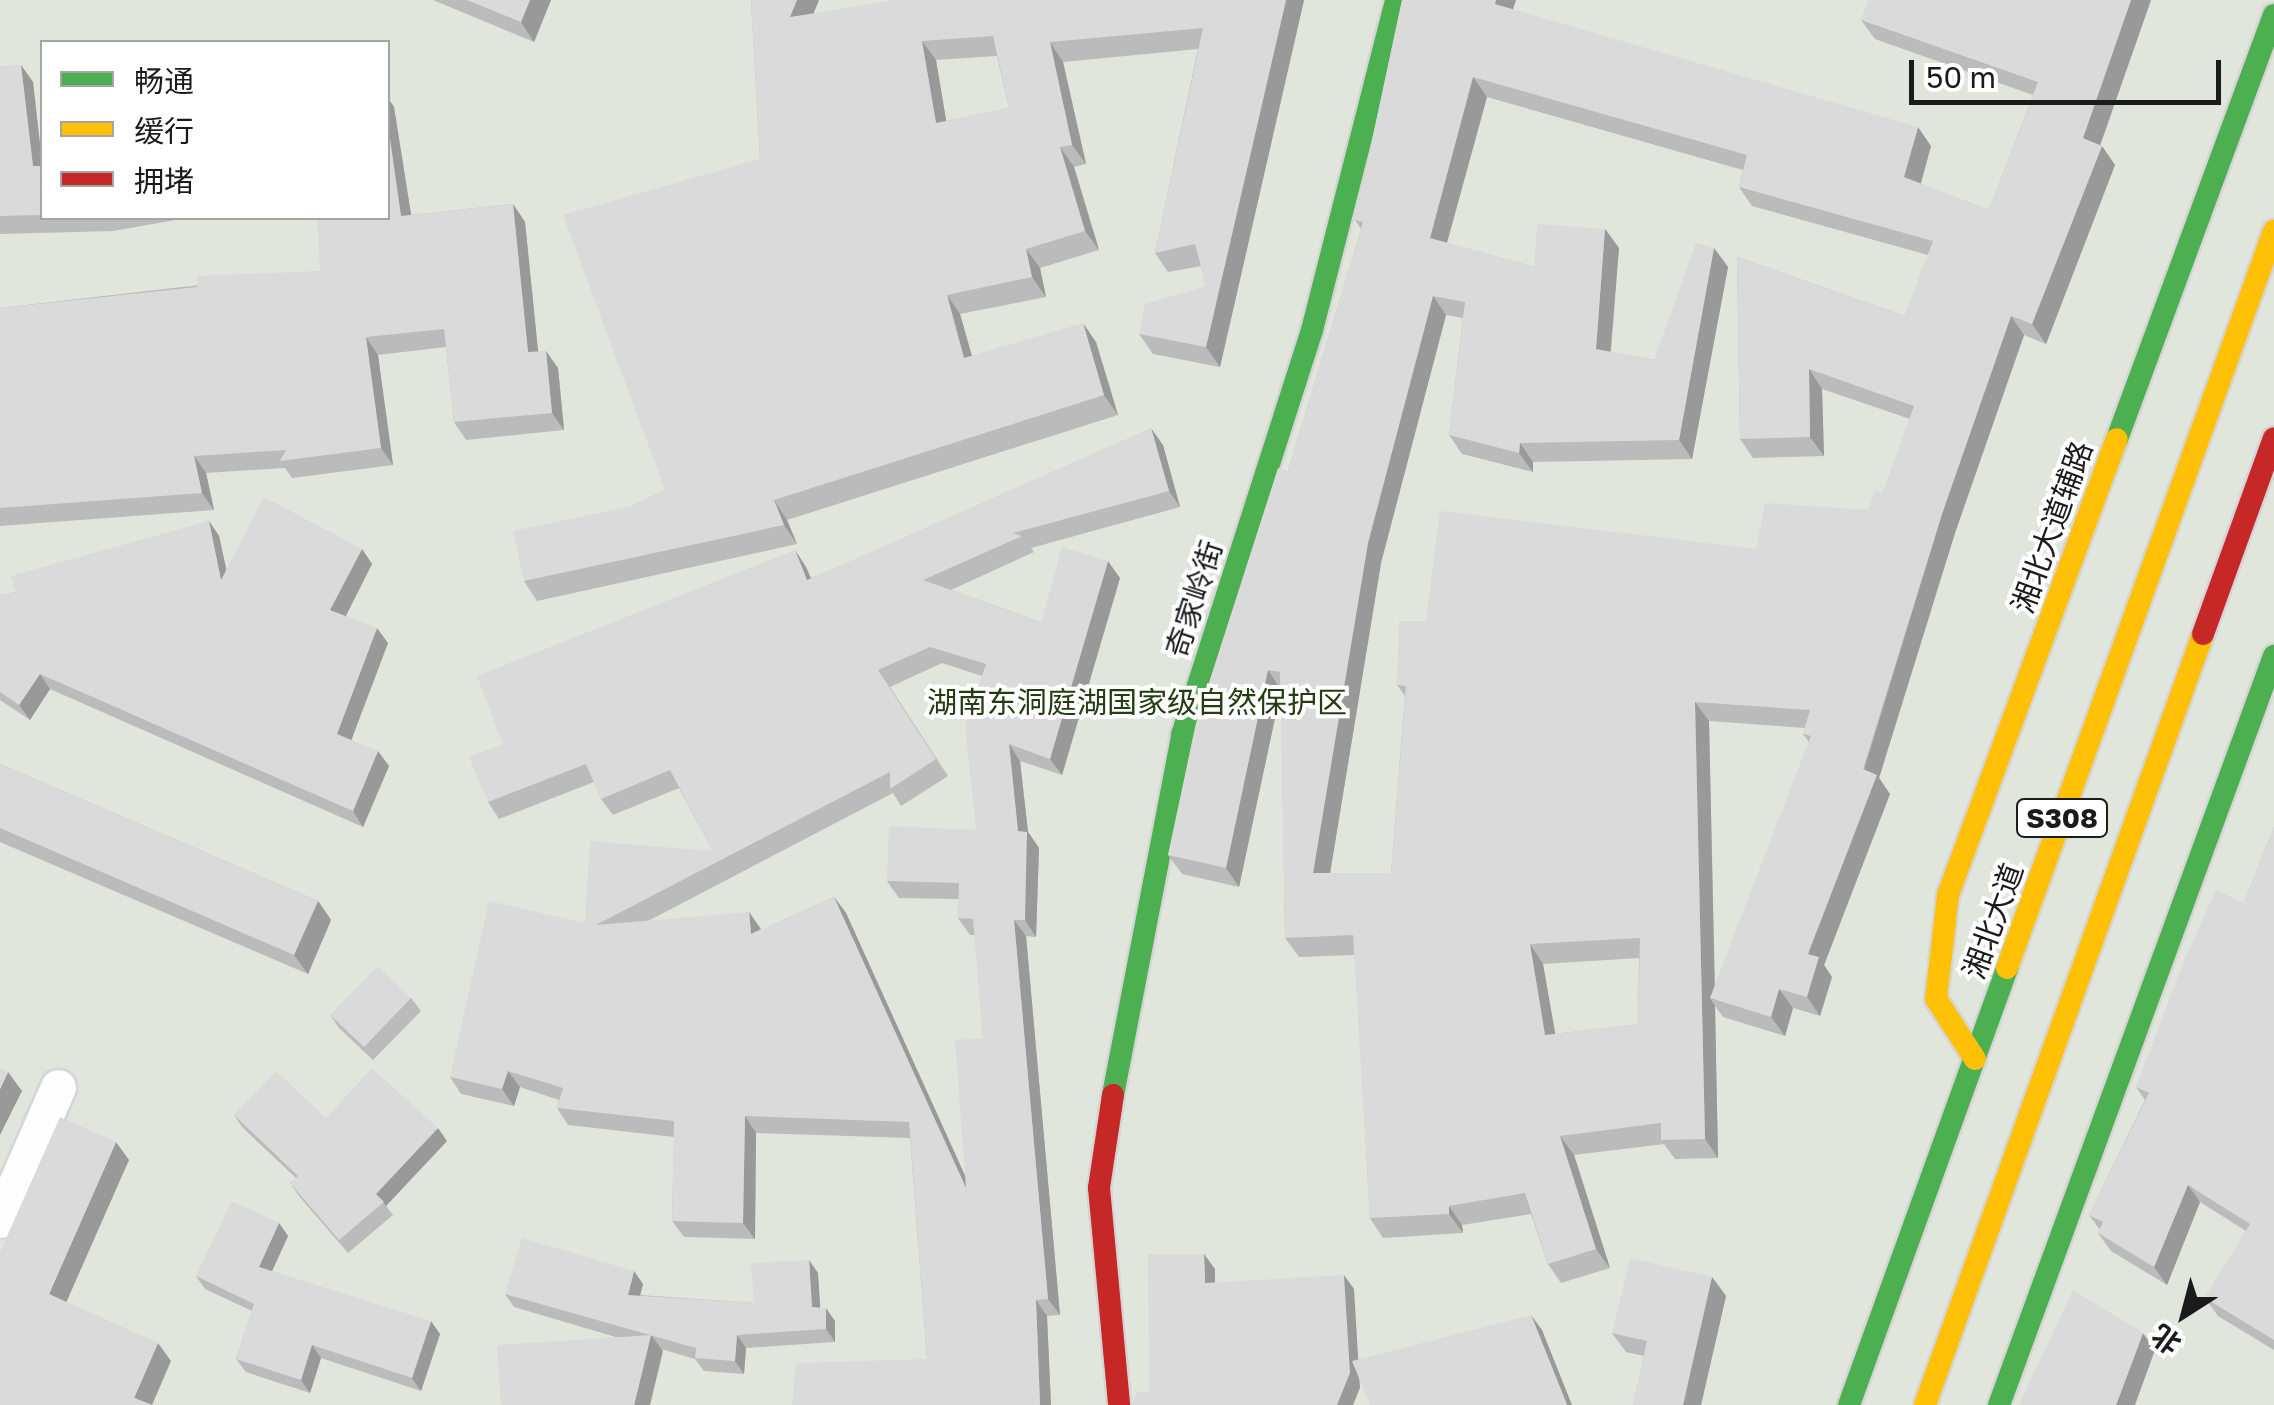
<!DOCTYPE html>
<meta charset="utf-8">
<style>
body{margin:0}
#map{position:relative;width:2274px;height:1405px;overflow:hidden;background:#fbfbfb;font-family:"Golos Text","Noto Sans SC",sans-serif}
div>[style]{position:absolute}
.green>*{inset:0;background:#e0e6dc}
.roads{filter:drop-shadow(2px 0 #d5d5d5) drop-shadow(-2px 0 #d5d5d5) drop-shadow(0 2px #d5d5d5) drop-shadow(0 -2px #d5d5d5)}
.street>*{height:35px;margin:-17.5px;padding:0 17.5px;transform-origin:17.5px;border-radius:17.5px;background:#fefefe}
.fast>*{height:22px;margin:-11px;padding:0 11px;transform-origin:11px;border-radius:11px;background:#4caf50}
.slow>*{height:22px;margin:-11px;padding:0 11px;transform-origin:11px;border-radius:11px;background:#ffc107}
.jam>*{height:22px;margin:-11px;padding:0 11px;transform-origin:11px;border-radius:11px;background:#c62828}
.wall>*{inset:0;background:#bbb}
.shaded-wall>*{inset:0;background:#999}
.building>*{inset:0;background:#dadada}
span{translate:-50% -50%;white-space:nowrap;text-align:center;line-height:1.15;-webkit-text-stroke:8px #fff;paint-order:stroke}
.shield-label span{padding:2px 8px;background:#fff;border:2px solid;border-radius:8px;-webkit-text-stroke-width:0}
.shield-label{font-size:28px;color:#1b1b1c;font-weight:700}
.street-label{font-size:30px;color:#1b1b1c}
.park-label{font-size:30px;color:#233c13}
.legend{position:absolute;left:40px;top:40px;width:350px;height:180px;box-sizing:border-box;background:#fff;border:2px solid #a4a4a4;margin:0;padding:12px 18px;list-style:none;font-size:30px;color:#1b1b1c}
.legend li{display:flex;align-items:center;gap:20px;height:50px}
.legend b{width:50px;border:2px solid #a4a4a4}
.north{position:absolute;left:2134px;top:1265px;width:100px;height:100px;-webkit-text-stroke:8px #fff;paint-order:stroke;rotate:216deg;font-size:28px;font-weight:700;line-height:40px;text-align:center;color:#1b1b1c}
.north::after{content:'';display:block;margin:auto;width:35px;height:45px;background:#1b1b1c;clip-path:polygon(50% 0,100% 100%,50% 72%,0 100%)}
.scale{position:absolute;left:1909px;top:60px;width:312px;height:45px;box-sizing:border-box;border:5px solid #1b1b1c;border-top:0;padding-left:12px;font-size:30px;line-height:35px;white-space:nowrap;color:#1b1b1c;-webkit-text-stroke:8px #fff;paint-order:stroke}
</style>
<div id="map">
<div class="green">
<div style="clip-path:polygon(evenodd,0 0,2274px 0,2274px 1405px,0 1405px,0 0,42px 42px,388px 42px,388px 218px,42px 218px,42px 42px)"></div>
</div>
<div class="roads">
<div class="street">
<div style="left:0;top:1220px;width:145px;rotate:-66.4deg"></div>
</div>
<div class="fast">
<div style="left:2117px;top:439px;width:452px;rotate:-69.7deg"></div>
<div style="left:1113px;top:1095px;width:367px;rotate:-79.1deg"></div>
<div style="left:1182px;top:735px;width:425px;rotate:-72.2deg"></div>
<div style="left:1312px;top:330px;width:341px;rotate:-75.7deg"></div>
<div style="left:1849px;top:1405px;width:465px;rotate:-70.1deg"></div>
<div style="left:1999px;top:1405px;width:798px;rotate:-69.84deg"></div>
</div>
<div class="slow">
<div style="left:2007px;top:968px;width:784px;rotate:-70.09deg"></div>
<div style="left:1975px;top:1059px;width:72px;rotate:-123deg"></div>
<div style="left:1936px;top:999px;width:105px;rotate:-83.4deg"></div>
<div style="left:1948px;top:895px;width:486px;rotate:-69.7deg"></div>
<div style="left:1925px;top:1405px;width:820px;rotate:-70.17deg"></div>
</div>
<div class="jam">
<div style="left:2203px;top:634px;width:208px;rotate:-70.1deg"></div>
<div style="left:1113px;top:1095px;width:94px;rotate:98.6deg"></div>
<div style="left:1099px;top:1188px;width:218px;rotate:84.7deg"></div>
</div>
</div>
<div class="wall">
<div style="clip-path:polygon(433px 0,551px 0,534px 42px)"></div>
<div style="clip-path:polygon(evenodd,751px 0,819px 0,813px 14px,899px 0,1304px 0,1220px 367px,1153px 354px,1139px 334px,1206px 286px,1201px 266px,1168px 272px,1155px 253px,1198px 49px,1063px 62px,1086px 164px,1074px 167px,1099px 250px,1040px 268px,1046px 297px,960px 314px,972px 356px,1096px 342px,1118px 415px,787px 520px,797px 544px,537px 601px,524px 581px,632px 506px,665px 490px,760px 159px,751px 0,997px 56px,1009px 108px,946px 121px,936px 60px,997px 56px)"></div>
<div style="clip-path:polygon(evenodd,1402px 0,1516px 0,1513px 10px,1931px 146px,1921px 184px,1989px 210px,2033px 95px,1875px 39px,1861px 20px,2151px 0,2100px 145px,2115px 165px,2046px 344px,2024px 335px,1955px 533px,1879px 778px,1890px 794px,1824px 965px,1832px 977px,1820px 1016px,1793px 1008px,1785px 1036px,1723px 1017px,1715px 1006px,1718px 1158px,1675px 1159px,1664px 1144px,1574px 1155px,1610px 1268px,1561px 1283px,1548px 1264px,1531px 1214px,1462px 1225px,1463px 1233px,1383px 1238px,1370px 1218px,1355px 955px,1299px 957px,1285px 938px,1281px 690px,1239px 887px,1182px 874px,1168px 855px,1288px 471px,1361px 229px,1355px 220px,1402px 0,1487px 97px,1743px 170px,1739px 187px,1752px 206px,1928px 255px,1905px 316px,1737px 257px,1740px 439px,1753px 458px,1824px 456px,1822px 389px,1910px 419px,1883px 493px,1868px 510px,1756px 549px,1426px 621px,1397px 685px,1405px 696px,1391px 873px,1330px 873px,1381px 563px,1446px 315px,1463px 318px,1449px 435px,1462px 454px,1533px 472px,1533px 462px,1692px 459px,1728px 267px,1714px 248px,1654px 360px,1611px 352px,1619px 248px,1605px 229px,1534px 267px,1447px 243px,1487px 97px,1402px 0,1709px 721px,1805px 728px,1803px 734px,1809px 742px,1715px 986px,1709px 721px,1402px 0,1639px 958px,1638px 1024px,1555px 1034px,1543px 964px,1639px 958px)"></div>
<div style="clip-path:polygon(21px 65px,33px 82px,42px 162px,42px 218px,187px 218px,113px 231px,0 234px,0 67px)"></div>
<div style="clip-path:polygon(388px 98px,394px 107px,411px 215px,513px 204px,525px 222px,538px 351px,558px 368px,564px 430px,466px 440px,454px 422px,446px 347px,378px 355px,393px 465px,292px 478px,285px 468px,206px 473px,214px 510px,0 526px,0 308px,320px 271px,388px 218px)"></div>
<div style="clip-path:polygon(evenodd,1163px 445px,1180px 507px,1031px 548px,1034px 552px,951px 590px,1041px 622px,1120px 578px,1062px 775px,1020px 761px,1028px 832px,1039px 848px,1036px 937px,1026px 936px,1060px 1315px,1047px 1316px,1051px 1405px,792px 1405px,927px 1359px,910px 1138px,756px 1133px,755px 1239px,684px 1237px,672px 1221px,674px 1137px,568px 1125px,557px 1108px,559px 1100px,520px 1087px,514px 1106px,461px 1094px,450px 1077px,585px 923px,713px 851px,679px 788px,613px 815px,601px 799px,594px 782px,499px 819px,488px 802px,503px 744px,795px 550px,806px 567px,811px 578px,1163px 445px,942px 663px,982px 676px,976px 830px,887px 881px,899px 898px,959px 899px,958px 918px,970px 935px,975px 935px,983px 1038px,965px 1177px,846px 913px,834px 897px,761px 930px,648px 921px,893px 793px,901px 806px,948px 776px,890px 687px,942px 663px)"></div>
<div style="clip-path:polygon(209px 521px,219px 536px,226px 570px,362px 549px,372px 564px,346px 616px,388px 643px,351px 739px,389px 766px,363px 827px,50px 689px,30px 720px,0 700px,0 595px,16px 592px)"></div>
<div style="clip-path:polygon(0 764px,318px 901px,331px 920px,308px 974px,0 842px)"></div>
<div style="clip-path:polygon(2274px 827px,2274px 1350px,2218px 1316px,2205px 1298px,2246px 1231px,2200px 1202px,2167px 1285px,2111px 1251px,2098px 1233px,2100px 1230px,2089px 1215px,2145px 1100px,2136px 1087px,2244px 903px)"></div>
<div style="clip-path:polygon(411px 998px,421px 1011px,373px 1060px,339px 1028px,330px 1015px)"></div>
<div style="clip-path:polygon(234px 1115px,326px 1118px,447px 1141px,386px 1206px,393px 1215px,348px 1253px,299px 1196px,290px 1183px,296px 1178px,243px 1128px)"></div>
<div style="clip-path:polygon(279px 1223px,288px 1236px,272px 1271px,440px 1334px,421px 1391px,321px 1358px,310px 1393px,246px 1372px,236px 1359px,252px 1311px,205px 1289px,196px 1276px)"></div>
<div style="clip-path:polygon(818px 1273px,820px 1308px,835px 1321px,835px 1342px,746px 1348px,744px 1374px,704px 1371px,695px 1359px,661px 1349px,663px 1351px,514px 1307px,505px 1294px,643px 1284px,640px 1295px,754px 1303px)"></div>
<div style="clip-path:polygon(1712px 1277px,1726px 1296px,1701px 1405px,1633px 1405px,1644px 1356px,1626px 1352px,1612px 1333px)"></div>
</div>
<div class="shaded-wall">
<div style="clip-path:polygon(530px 0,551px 0,534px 42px,521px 22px)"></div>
<div style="clip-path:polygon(797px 0,819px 0,804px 37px,790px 17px)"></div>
<div style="clip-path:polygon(1286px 0,1304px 0,1220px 367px,1206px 347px)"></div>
<div style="clip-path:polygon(1496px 0,1516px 0,1508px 23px,1495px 4px)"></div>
<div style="clip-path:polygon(2131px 0,2151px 0,2096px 157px,2083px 138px)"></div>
<div style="clip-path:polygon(922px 41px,936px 60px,950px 143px,936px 123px)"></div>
<div style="clip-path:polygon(1050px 42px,1063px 62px,1086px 164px,1072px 145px)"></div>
<div style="clip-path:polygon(21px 65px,33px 82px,42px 162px,42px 180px,33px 166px)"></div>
<div style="clip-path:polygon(1473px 77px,1487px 97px,1443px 257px,1430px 238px)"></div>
<div style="clip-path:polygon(388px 98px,394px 107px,414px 233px,401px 216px,388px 125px)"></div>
<div style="clip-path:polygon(1918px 127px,1931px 146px,1917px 196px,1904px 177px)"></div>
<div style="clip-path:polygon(2102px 146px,2115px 165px,2046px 344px,2032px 324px)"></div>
<div style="clip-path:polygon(1060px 147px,1074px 167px,1099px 250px,1085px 231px)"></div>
<div style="clip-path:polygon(513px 204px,525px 222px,540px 370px,528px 352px)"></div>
<div style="clip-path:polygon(1605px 229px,1619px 248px,1609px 368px,1596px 349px)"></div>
<div style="clip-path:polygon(1714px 248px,1728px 267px,1692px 459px,1679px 440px)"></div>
<div style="clip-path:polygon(1026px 249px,1040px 268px,1046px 297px,1032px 277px)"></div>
<div style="clip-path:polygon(947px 295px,960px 314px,978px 378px,964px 358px)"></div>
<div style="clip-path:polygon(1433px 296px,1446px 315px,1381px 563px,1327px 892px,1313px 873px,1368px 543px)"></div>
<div style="clip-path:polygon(2011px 316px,2024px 335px,1955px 533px,1879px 778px,1890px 794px,1824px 965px,1832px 977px,1820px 1016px,1807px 997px,1808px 954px,1942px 514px)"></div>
<div style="clip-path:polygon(1083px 323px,1096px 342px,1118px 415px,1104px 395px)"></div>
<div style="clip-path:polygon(366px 337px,378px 355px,393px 465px,381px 448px)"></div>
<div style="clip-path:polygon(546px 351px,558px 368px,564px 430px,552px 413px)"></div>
<div style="clip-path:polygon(1809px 369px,1822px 389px,1824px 456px,1810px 437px)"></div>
<div style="clip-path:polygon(1151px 428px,1163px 445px,1180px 507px,1169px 491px)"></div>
<div style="clip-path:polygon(1520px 443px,1533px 462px,1533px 472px,1519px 453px)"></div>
<div style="clip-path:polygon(194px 456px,206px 473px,214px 510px,202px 493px)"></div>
<div style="clip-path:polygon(774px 500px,787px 520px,797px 544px,784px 525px)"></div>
<div style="clip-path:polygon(209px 521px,219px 536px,232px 595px,221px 580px)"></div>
<div style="clip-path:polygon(362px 549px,372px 564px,341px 625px,330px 610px)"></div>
<div style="clip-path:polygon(795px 550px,806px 567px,819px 597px,807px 580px)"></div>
<div style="clip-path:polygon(1108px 561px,1120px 578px,1062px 775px,1050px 759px)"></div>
<div style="clip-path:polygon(377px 628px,388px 643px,348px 749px,337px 734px)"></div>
<div style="clip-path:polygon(1268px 670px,1281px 690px,1239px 887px,1226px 868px)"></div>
<div style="clip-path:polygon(40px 674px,50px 689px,30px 720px,19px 705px)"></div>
<div style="clip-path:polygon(1695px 702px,1709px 721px,1715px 1000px,1710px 998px,1715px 1006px,1718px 1158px,1705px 1139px)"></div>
<div style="clip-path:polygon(1009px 744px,1020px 761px,1028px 832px,1039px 848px,1036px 937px,1025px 920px,1018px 831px)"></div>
<div style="clip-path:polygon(378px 751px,389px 766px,363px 827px,353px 811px)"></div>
<div style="clip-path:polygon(834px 897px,846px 913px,978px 1204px,966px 1188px)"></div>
<div style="clip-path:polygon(318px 901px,331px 920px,308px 974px,294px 955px)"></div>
<div style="clip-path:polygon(749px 912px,761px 929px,751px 934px)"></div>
<div style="clip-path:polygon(1014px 920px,1026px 936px,1060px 1315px,1048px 1299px)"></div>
<div style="clip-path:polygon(1530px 944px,1543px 964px,1559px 1055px,1545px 1035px)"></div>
<div style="clip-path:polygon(1779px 989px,1793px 1008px,1785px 1036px,1771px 1017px)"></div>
<div style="clip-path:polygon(508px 1071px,520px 1087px,514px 1106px,502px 1089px)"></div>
<div style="clip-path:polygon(8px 1072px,22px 1091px,0 1135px,0 1089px)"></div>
<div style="clip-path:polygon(745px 1116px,756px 1133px,755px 1239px,743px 1223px)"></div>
<div style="clip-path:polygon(438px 1128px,447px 1141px,386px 1206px,376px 1194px)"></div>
<div style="clip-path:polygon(1560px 1136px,1574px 1155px,1610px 1268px,1596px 1249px)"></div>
<div style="clip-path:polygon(116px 1142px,129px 1160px,62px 1312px,49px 1294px)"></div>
<div style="clip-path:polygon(2188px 1185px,2200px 1202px,2167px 1285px,2154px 1267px)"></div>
<div style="clip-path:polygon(1449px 1206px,1462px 1225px,1463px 1233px,1449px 1214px)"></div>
<div style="clip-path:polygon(279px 1223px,288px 1236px,268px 1280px,259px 1267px)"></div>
<div style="clip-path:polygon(1204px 1254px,1215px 1269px,1215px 1298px,1205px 1283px)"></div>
<div style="clip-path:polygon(809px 1260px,818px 1273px,821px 1320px,812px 1307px)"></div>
<div style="clip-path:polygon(634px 1271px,643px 1284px,637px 1308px,628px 1295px)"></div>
<div style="clip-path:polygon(1344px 1275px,1354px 1289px,1360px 1388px,1353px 1405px,1337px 1405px)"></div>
<div style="clip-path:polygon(1712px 1277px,1726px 1296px,1701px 1405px,1683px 1405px)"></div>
<div style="clip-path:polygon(1036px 1300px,1047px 1316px,1051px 1405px,1040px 1405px)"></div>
<div style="clip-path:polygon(826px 1308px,835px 1321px,835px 1342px,826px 1329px)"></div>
<div style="clip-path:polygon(1531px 1315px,1542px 1330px,1572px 1405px,1567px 1405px)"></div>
<div style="clip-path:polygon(431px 1321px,440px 1334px,421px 1391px,412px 1378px)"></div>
<div style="clip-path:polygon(2143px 1333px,2155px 1350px,2135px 1405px,2116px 1405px)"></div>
<div style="clip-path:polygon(651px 1335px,663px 1351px,650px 1405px,634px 1405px)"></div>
<div style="clip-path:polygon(737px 1335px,746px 1348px,744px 1374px,735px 1361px)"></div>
<div style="clip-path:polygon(158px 1343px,171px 1361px,152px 1405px,134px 1398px)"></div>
<div style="clip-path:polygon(312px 1345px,321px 1358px,310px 1393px,301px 1380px)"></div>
</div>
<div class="building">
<div style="clip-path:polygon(467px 0,530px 0,521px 22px)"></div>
<div style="clip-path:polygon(evenodd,751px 0,797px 0,790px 17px,899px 0,1286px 0,1206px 347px,1139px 334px,1145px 304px,1206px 286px,1195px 244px,1155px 253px,1203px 28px,1050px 42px,1072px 145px,1060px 147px,1085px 231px,1026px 249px,1032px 277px,947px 295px,964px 358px,1083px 323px,1104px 395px,774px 500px,784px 525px,524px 581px,513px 531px,632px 506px,665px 490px,563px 215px,760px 159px,751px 0,993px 36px,1009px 108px,936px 123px,922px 41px,993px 36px)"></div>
<div style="clip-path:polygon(evenodd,1402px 0,1496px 0,1495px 4px,1918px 127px,1904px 177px,1989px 210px,2038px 82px,1861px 20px,1868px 0,2131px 0,2083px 138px,2102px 146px,2032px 324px,2011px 316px,1942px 514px,1863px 769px,1877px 775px,1808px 954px,1819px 957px,1807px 997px,1779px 989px,1771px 1017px,1710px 998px,1811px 736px,1803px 734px,1810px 710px,1695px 702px,1705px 1139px,1661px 1140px,1661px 1123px,1560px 1136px,1596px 1249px,1548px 1264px,1525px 1193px,1449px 1206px,1449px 1214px,1370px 1218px,1353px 935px,1285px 938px,1280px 672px,1268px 670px,1226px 868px,1168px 855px,1196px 723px,1278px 468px,1288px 471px,1363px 222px,1355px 220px,1402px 0,1473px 77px,1747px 155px,1739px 187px,1933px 241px,1905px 316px,1737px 257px,1740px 439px,1810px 437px,1809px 369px,1914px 406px,1883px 493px,1875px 490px,1868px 510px,1765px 503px,1756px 549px,1440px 511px,1426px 621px,1399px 621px,1397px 685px,1406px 686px,1391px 873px,1313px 873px,1368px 543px,1433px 296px,1465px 302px,1449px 435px,1519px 453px,1520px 443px,1679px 440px,1714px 248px,1696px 243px,1654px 360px,1596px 349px,1605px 229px,1537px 224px,1534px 267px,1430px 238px,1473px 77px,1402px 0,1640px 938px,1638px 1024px,1545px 1035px,1530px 944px,1640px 938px)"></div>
<div style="clip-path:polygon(21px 65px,33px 166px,42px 166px,42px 215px,0 216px,0 67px)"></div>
<div style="clip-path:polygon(388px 125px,401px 216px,513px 204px,528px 352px,546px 351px,552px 413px,454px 422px,444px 329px,366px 337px,381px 448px,280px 461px,286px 450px,194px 456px,202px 493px,0 508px,0 308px,197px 287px,197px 276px,320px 271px,317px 218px,388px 218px)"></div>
<div style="clip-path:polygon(evenodd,1151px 428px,1169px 491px,1013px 533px,1022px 536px,923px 580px,1041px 622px,1062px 547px,1108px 561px,1050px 759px,1009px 744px,1018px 831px,1027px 832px,1025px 920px,1014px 920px,1048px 1299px,1036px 1300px,1040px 1405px,792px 1405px,796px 1363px,927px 1359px,909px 1122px,745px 1116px,743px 1223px,672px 1221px,674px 1121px,557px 1108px,563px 1088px,508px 1071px,502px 1089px,450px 1077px,489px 901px,585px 923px,590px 841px,713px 851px,670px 770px,601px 799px,586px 764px,488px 802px,469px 757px,503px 744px,477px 676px,795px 550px,807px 580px,1151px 428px,930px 647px,986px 664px,965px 726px,976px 830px,889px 826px,887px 881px,959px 883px,958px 918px,973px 919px,983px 1038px,955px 1040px,966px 1188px,834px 897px,751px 934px,749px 912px,596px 925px,890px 772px,890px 789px,936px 759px,878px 670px,930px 647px)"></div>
<div style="clip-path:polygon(264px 497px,362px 549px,330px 610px,377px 628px,337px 734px,378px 751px,353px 811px,40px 674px,19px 705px,0 692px,0 595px,16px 592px,11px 576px,209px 521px,221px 580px)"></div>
<div style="clip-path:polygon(0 764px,318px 901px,294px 955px,0 828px)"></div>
<div style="clip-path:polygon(2274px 827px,2274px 1340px,2205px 1298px,2250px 1224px,2188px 1185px,2154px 1267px,2098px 1233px,2103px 1222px,2089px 1215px,2149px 1093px,2136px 1087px,2183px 963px,2216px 890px,2244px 903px)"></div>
<div style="clip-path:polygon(378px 966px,411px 998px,364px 1047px,330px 1015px)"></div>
<div style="clip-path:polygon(0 1068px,8px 1072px,0 1089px)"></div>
<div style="clip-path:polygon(372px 1068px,438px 1128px,376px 1194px,384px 1202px,339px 1240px,290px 1183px,298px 1176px,234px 1115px,276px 1071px,326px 1118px)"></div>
<div style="clip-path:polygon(60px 1117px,116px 1142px,49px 1294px,158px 1343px,134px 1398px,152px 1405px,0 1405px,0 1252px)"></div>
<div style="clip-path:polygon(232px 1201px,279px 1223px,259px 1267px,431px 1321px,412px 1378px,312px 1345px,301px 1380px,236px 1359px,254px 1304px,196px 1276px)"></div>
<div style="clip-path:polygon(522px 1238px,634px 1271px,628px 1295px,754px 1303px,751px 1263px,809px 1260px,812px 1307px,826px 1308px,826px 1329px,737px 1335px,735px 1361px,695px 1358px,696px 1348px,505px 1294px)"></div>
<div style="clip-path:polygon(1148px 1254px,1204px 1254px,1205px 1283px,1344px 1275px,1350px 1373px,1337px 1405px,1131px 1405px,1137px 1392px,1149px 1391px)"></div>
<div style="clip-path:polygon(1630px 1258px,1712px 1277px,1683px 1405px,1633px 1405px,1647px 1341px,1612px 1333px)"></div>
<div style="clip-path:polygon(2073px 1290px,2143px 1333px,2116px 1405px,2019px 1405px)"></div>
<div style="clip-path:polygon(1531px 1315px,1567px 1405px,1370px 1405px,1352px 1361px)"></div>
<div style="clip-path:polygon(651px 1335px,634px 1405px,501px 1405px,497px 1345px)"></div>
</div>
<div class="shield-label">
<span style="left:2062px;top:818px">S308</span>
</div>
<div class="street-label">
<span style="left:2052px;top:527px;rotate:-70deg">湘北大道辅路</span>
<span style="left:1194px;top:599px;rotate:-72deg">奇家岭街</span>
<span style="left:1993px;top:921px;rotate:-70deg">湘北大道</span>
</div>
<div class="park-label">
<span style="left:1137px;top:702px">湖南东洞庭湖国家级自然保护区</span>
</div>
<ul class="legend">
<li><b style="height:12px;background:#4caf50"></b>畅通</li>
<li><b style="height:12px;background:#ffc107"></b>缓行</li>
<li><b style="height:12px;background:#c62828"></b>拥堵</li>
</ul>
<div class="north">北</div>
<div class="scale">50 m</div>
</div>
